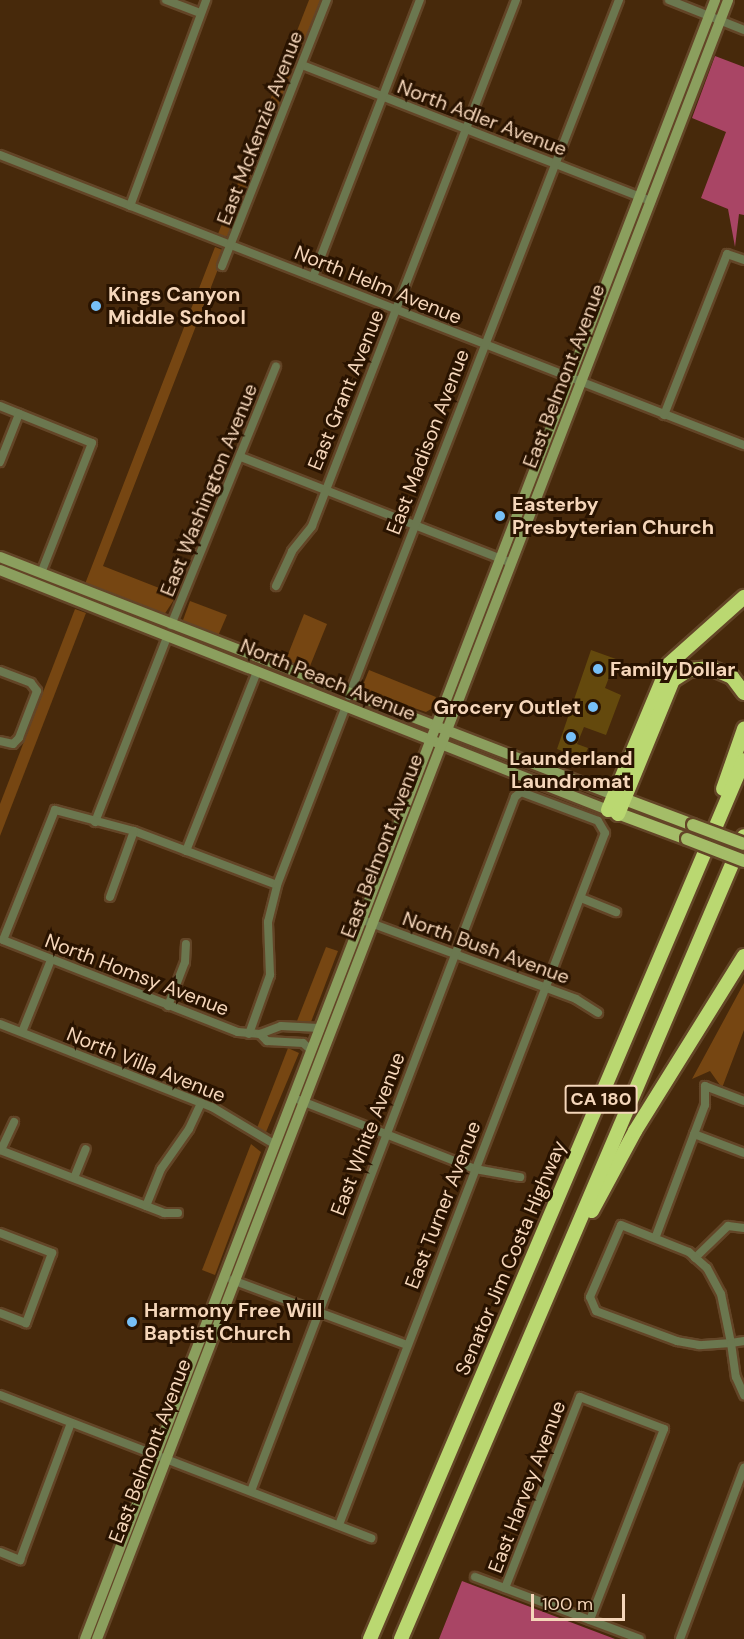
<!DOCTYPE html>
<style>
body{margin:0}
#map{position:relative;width:744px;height:1639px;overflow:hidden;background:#47290b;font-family:"DM Sans",sans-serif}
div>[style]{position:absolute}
.green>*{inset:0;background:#764612}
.water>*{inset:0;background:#a94565}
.building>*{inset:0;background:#64490d}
.roads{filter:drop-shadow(2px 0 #634527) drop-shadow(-2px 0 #634527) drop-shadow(0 2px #634527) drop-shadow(0 -2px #634527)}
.minor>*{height:8px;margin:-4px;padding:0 4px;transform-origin:4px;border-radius:4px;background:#6b774f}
.secondary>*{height:10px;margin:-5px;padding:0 5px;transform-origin:5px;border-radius:5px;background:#8b9f5e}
.primary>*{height:12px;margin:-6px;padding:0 6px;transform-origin:6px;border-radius:6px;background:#a4bd68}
.motorway>*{height:14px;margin:-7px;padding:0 7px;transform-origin:7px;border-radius:7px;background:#bad871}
.bridges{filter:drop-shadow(2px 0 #634527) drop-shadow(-2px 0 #634527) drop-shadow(0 2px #634527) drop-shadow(0 -2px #634527)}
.primary-bridge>*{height:12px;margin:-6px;padding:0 6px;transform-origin:6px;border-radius:6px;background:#a4bd68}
.dots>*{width:16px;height:16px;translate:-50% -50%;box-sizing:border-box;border:3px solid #291300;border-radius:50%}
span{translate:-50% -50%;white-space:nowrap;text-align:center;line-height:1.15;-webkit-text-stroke:6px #291300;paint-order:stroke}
.shield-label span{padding:2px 4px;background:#291300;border:2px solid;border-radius:4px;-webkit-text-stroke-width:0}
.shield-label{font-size:18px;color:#f5d6ba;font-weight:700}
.street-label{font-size:20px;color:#f5d6ba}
.poi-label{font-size:20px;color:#f5d6ba;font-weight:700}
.left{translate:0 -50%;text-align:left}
.right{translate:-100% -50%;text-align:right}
.scale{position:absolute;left:531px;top:1594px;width:94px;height:27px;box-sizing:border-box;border:3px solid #f5d6ba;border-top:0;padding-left:8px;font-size:18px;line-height:21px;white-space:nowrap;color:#f5d6ba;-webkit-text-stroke:4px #291300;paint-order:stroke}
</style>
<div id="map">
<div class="green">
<div style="clip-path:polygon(309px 0,323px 0,232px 235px,223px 237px,218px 234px)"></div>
<div style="clip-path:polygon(215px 247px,225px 251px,103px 566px,177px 595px,164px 615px,85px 584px)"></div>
<div style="clip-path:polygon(190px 601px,227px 615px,218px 636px,186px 624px,183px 620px)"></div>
<div style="clip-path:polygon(75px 609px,86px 613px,0 836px,0 804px)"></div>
<div style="clip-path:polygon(304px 614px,327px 624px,308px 671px,285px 662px)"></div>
<div style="clip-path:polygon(369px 670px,436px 697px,431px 709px,426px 712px,361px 690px)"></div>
<div style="clip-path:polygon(326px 947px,338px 951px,311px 1022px,297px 1021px)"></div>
<div style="clip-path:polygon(744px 983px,744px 1030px,722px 1088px,710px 1071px,692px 1079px)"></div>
<div style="clip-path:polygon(288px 1048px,299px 1053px,266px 1132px,257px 1128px)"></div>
<div style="clip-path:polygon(251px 1144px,261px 1152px,215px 1275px,202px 1270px)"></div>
</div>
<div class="water">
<div style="clip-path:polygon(715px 56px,744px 67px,744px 215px,739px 214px,735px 247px,728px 209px,701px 198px,726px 132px,692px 118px)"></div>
<div style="clip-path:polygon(462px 1581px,615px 1639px,616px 1639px,439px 1639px)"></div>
</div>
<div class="building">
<div style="clip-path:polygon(591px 650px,616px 659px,605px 688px,621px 695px,606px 735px,584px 727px,577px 744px,588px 748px,583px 759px,557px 749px)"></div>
</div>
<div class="roads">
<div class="minor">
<div style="left:166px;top:0;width:36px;rotate:21deg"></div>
<div style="left:669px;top:0;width:81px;rotate:21.8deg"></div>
<div style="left:302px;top:65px;width:375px;rotate:21.3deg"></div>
<div style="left:0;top:155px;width:799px;rotate:21.3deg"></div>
<div style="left:130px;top:206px;width:220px;rotate:-69.7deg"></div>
<div style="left:222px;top:266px;width:286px;rotate:-68.5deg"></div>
<div style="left:313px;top:277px;width:297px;rotate:-68.9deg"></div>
<div style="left:0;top:406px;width:99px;rotate:21.9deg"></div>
<div style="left:92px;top:443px;width:140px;rotate:111.4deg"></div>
<div style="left:664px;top:415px;width:173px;rotate:-68.6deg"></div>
<div style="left:727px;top:254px;width:18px;rotate:19deg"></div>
<div style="left:241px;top:457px;width:290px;rotate:21.4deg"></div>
<div style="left:0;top:462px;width:52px;rotate:-68.4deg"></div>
<div style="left:276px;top:586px;width:38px;rotate:-65deg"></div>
<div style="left:292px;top:551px;width:32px;rotate:-51deg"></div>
<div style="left:312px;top:526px;width:564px;rotate:-68.8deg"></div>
<div style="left:171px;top:625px;width:279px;rotate:-67.9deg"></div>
<div style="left:0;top:671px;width:33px;rotate:21deg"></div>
<div style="left:31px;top:683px;width:10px;rotate:53deg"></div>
<div style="left:37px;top:691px;width:50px;rotate:111deg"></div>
<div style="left:19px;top:738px;width:8px;rotate:135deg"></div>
<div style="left:13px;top:744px;width:13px;rotate:-167deg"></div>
<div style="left:349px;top:696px;width:747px;rotate:-68.8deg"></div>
<div style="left:95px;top:822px;width:199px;rotate:-68.7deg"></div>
<div style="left:186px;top:851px;width:193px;rotate:-68.4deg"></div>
<div style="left:277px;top:885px;width:153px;rotate:-159.3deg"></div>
<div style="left:134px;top:831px;width:82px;rotate:-165.1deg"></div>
<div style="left:55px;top:810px;width:140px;rotate:111.8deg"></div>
<div style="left:3px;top:940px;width:252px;rotate:21.4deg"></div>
<div style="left:238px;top:1032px;width:22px;rotate:5deg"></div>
<div style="left:260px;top:1034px;width:10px;rotate:45deg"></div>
<div style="left:267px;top:1041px;width:36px;rotate:3deg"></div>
<div style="left:303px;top:1043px;width:11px;rotate:41deg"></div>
<div style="left:110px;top:897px;width:70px;rotate:-70deg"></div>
<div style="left:581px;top:898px;width:38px;rotate:22deg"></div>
<div style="left:360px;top:919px;width:230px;rotate:20.3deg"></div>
<div style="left:576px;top:999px;width:26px;rotate:32deg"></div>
<div style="left:168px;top:1006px;width:47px;rotate:-68.9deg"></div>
<div style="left:185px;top:962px;width:18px;rotate:-87deg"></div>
<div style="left:0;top:1024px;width:228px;rotate:21.4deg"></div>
<div style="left:212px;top:1107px;width:72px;rotate:30.8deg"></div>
<div style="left:22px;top:1032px;width:78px;rotate:-68.1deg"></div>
<div style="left:249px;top:1034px;width:63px;rotate:-70.4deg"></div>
<div style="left:270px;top:975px;width:53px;rotate:-92.2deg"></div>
<div style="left:268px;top:922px;width:38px;rotate:-76deg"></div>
<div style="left:277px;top:885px;width:189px;rotate:-68.9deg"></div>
<div style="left:260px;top:1034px;width:22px;rotate:-21deg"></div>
<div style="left:281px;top:1026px;width:38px;rotate:3deg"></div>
<div style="left:705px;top:1086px;width:42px;rotate:21deg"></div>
<div style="left:299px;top:1100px;width:189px;rotate:21.4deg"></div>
<div style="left:475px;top:1169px;width:46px;rotate:10.1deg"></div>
<div style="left:694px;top:1134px;width:53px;rotate:20.8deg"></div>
<div style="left:0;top:1150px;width:176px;rotate:21deg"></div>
<div style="left:164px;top:1213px;width:14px"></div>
<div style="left:1px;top:1150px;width:31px;rotate:-65deg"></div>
<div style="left:74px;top:1178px;width:31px;rotate:-68deg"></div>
<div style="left:146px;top:1206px;width:40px;rotate:-68deg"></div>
<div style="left:161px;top:1169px;width:49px;rotate:-55deg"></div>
<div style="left:189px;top:1129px;width:29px;rotate:-65deg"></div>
<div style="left:0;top:1233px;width:56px;rotate:21deg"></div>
<div style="left:52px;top:1253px;width:75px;rotate:110.4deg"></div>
<div style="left:26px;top:1323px;width:28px;rotate:-159deg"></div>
<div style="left:656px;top:1236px;width:140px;rotate:-69.5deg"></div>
<div style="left:705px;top:1105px;width:19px;rotate:-90deg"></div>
<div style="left:695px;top:1258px;width:46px;rotate:-44.1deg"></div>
<div style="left:728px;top:1226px;width:16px;rotate:7deg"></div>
<div style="left:232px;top:1280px;width:187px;rotate:20.4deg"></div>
<div style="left:744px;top:1341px;width:13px;rotate:171deg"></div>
<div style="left:731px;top:1343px;width:32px;rotate:176deg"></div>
<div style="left:699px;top:1345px;width:22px;rotate:-170deg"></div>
<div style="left:677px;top:1341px;width:86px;rotate:-159.7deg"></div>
<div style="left:596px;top:1311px;width:15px;rotate:-113deg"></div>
<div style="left:590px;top:1297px;width:78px;rotate:-66.7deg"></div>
<div style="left:621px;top:1225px;width:73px;rotate:21.7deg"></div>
<div style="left:689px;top:1252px;width:24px;rotate:42deg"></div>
<div style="left:707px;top:1268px;width:30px;rotate:62deg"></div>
<div style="left:721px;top:1294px;width:50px;rotate:78.5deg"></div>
<div style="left:731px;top:1343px;width:34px;rotate:82deg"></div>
<div style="left:736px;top:1377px;width:20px;rotate:66deg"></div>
<div style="left:0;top:1395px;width:398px;rotate:21.1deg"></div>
<div style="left:251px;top:1491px;width:743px;rotate:-69.17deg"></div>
<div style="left:515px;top:797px;width:8px;rotate:-40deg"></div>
<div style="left:521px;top:792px;width:82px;rotate:20.6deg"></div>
<div style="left:598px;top:821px;width:14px;rotate:60deg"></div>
<div style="left:605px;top:833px;width:741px;rotate:111.03deg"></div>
<div style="left:0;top:1552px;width:22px;rotate:22deg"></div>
<div style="left:20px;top:1560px;width:146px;rotate:-69.6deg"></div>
<div style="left:475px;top:1577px;width:176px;rotate:20.6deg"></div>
<div style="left:505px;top:1588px;width:205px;rotate:-68.6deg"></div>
<div style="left:580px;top:1397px;width:90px;rotate:20.9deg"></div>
<div style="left:664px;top:1429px;width:205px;rotate:111.2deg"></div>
<div style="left:680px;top:1639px;width:183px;rotate:-69.5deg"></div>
</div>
<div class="secondary">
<div style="left:0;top:557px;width:666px;rotate:21.21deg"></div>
<div style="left:0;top:570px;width:654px;rotate:21.54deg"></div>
<div style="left:85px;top:1639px;width:1756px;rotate:-68.97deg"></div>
<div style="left:97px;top:1639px;width:1756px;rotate:-68.94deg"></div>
</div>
<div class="primary">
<div style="left:624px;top:799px;width:74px;rotate:20.6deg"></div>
<div style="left:609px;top:810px;width:83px;rotate:20.4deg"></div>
</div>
<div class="motorway">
<div style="left:723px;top:789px;width:64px;rotate:-70.7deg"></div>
<div style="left:608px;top:810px;width:158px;rotate:-67.3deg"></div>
<div style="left:669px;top:664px;width:101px;rotate:-41.8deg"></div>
<div style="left:618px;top:814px;width:145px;rotate:-67.7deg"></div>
<div style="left:673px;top:680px;width:19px;rotate:-32deg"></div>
<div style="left:689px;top:670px;width:22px;rotate:-5deg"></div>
<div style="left:711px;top:668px;width:23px;rotate:23deg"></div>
<div style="left:732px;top:677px;width:20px;rotate:53deg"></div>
<div style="left:592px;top:1211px;width:91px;rotate:-61.7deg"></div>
<div style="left:635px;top:1131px;width:206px;rotate:-58.1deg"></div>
<div style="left:370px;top:1639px;width:955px;rotate:-66.95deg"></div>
<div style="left:401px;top:1639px;width:873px;rotate:-66.87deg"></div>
</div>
</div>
<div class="bridges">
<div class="primary-bridge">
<div style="left:693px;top:825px;width:54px;rotate:20.4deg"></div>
<div style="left:687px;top:839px;width:61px;rotate:21.1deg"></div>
</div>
</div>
<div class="dots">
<div style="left:96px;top:306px;background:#77c0f7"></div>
<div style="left:500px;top:516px;background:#77c0f7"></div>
<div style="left:598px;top:669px;background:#77c0f7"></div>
<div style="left:593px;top:707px;background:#77c0f7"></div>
<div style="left:571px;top:737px;background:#77c0f7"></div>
<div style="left:132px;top:1322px;background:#77c0f7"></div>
</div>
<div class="shield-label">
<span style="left:601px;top:1099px">CA 180</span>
</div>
<div class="street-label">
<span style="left:482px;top:118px;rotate:21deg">North Adler Avenue</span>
<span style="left:260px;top:128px;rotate:-69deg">East McKenzie Avenue</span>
<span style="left:378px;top:285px;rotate:22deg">North Helm Avenue</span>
<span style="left:564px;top:376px;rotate:-69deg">East Belmont Avenue</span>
<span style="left:346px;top:390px;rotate:-68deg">East Grant Avenue</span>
<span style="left:428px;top:442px;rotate:-69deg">East Madison Avenue</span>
<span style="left:209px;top:490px;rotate:-68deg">East Washington Avenue</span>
<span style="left:328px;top:680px;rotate:22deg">North Peach Avenue</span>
<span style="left:382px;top:846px;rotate:-69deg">East Belmont Avenue</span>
<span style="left:486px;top:948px;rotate:20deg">North Bush Avenue</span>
<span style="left:137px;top:975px;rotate:21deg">North Homsy Avenue</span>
<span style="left:146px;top:1065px;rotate:22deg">North Villa Avenue</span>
<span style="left:368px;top:1134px;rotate:-69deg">East White Avenue</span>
<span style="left:443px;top:1205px;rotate:-69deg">East Turner Avenue</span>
<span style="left:511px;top:1258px;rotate:-67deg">Senator Jim Costa Highway</span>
<span style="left:150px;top:1451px;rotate:-69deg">East Belmont Avenue</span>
<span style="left:527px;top:1487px;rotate:-69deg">East Harvey Avenue</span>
</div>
<div class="poi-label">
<span class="left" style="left:108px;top:306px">Kings Canyon<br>Middle School</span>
<span class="left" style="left:512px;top:516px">Easterby<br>Presbyterian Church</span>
<span class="left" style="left:610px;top:669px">Family Dollar</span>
<span class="right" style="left:581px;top:707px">Grocery Outlet</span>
<span style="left:571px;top:770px">Launderland<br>Laundromat</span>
<span class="left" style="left:144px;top:1322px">Harmony Free Will<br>Baptist Church</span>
</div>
<div class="scale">100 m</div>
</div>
